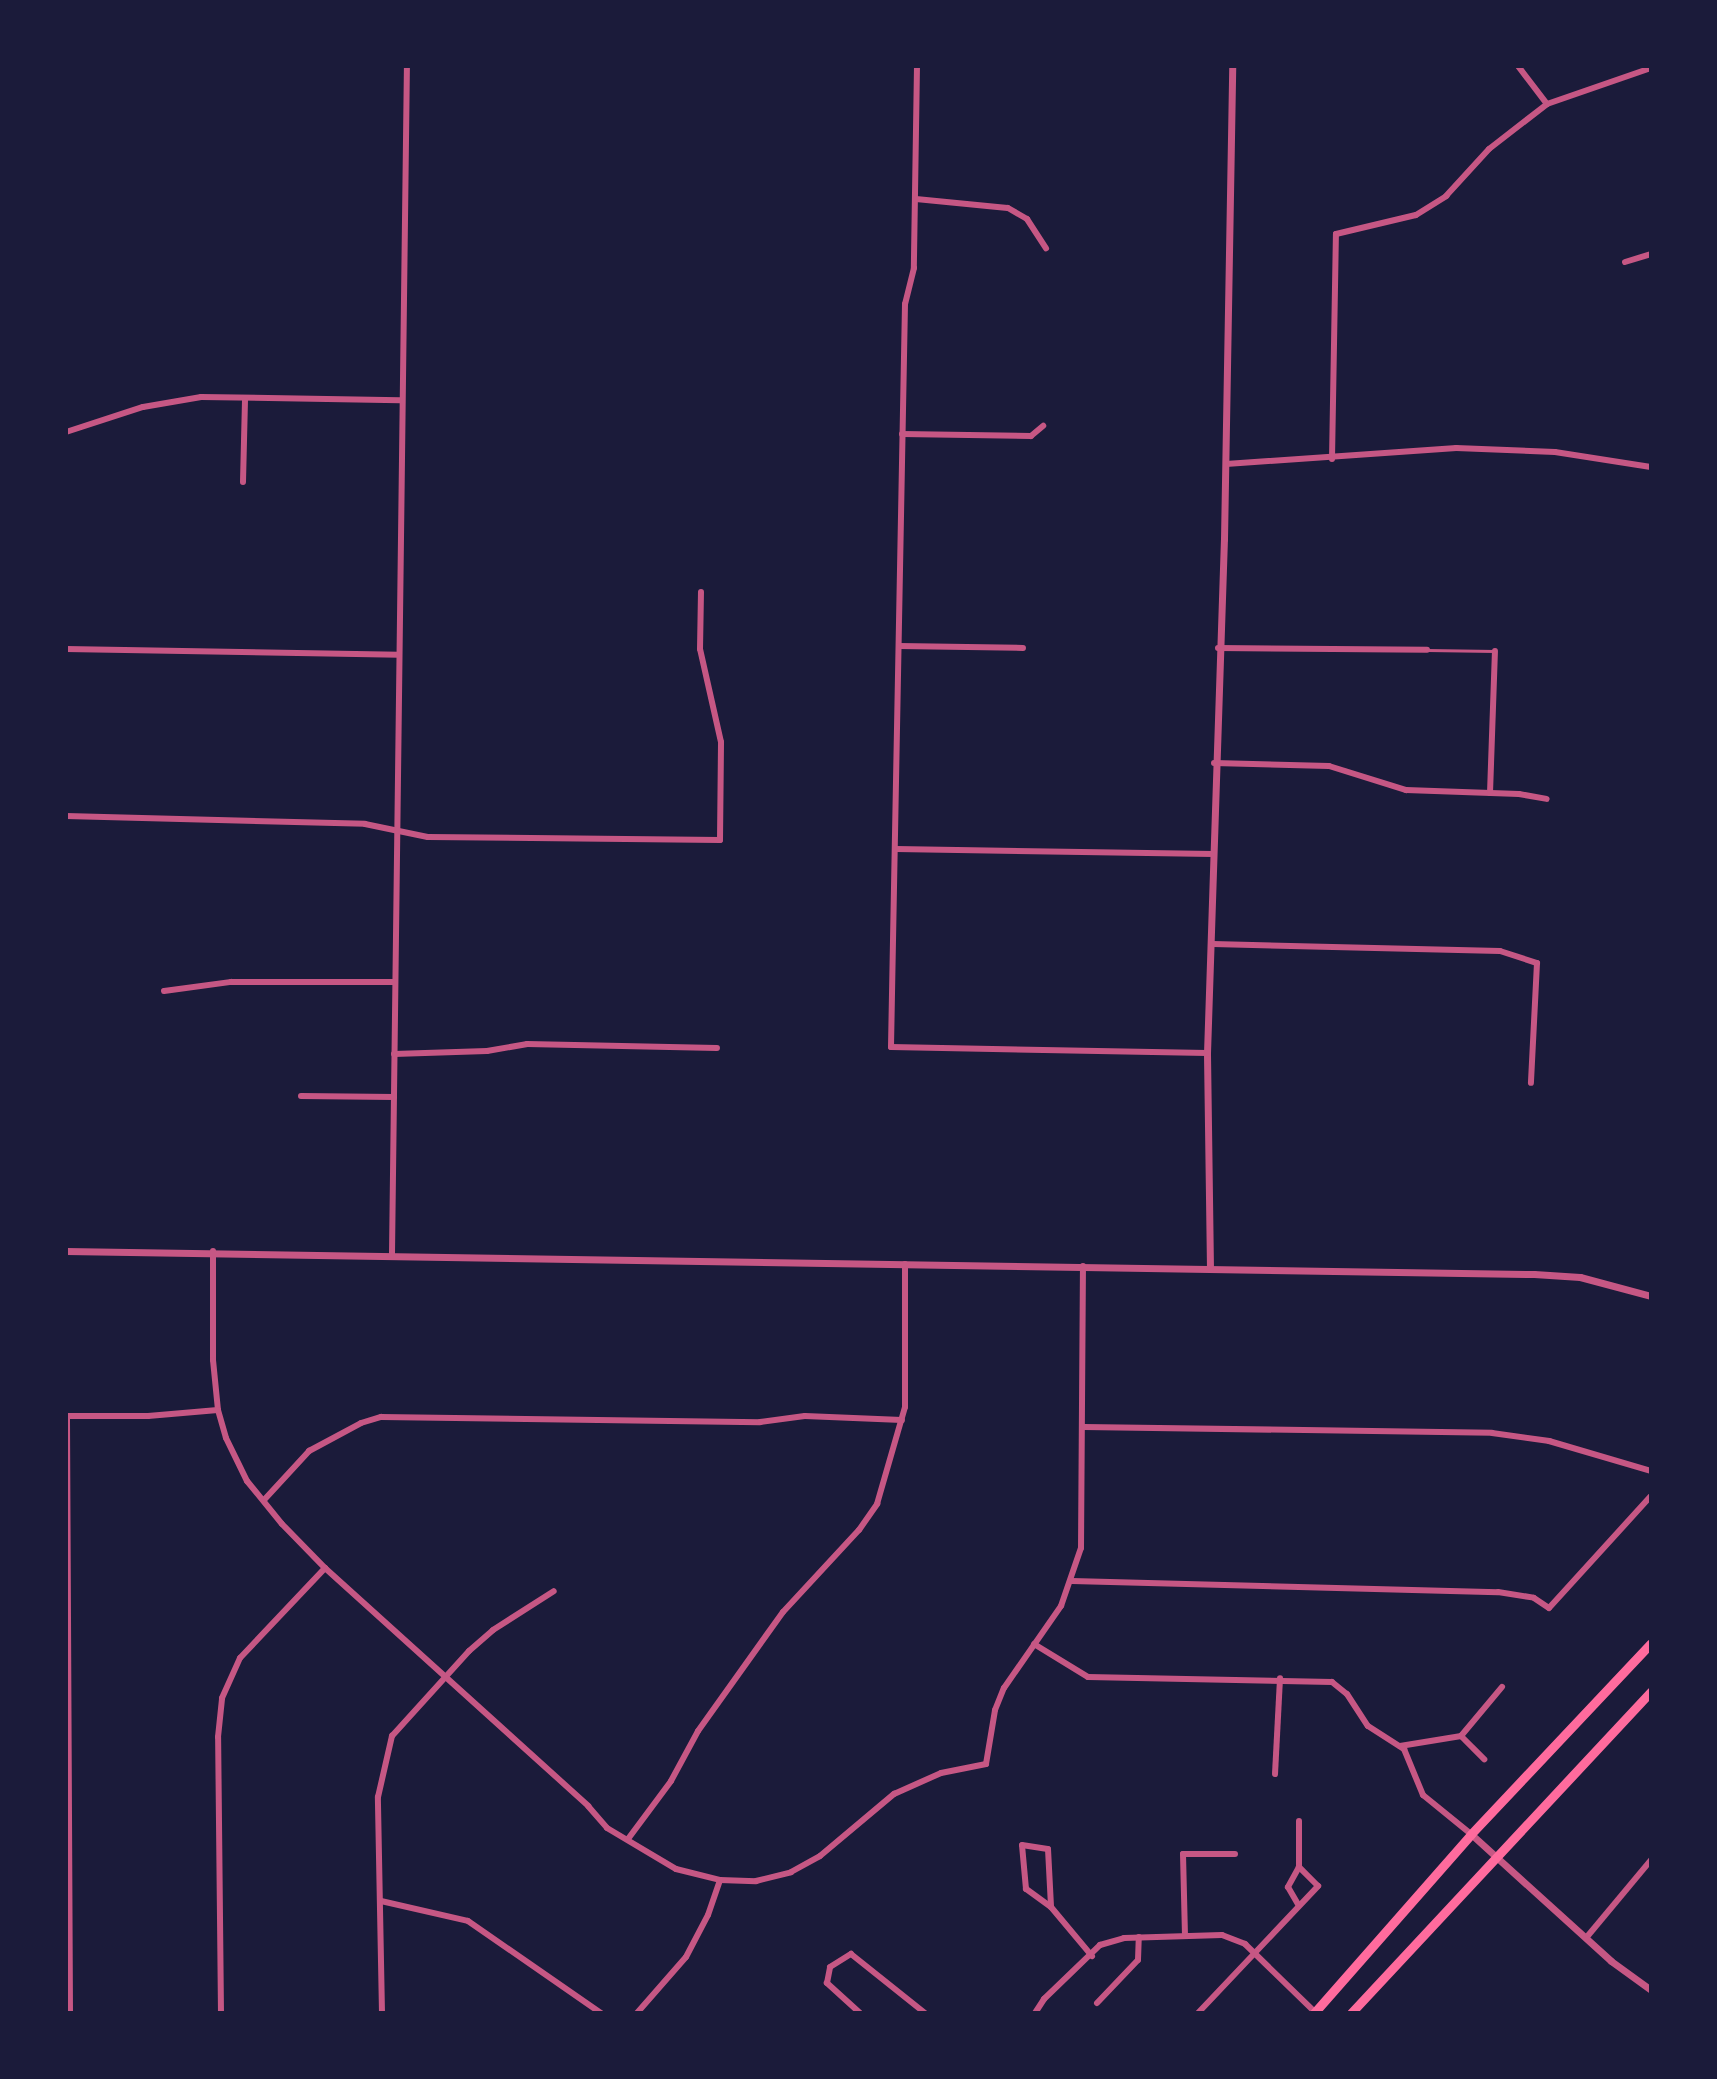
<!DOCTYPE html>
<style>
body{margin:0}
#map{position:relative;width:1717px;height:2079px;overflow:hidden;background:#1b1b3a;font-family:Cabin,sans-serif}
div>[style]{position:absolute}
.service>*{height:3px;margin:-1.5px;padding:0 1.5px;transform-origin:1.5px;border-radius:1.5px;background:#c65784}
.minor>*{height:6px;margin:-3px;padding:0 3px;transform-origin:3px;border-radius:3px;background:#c65784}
.tertiary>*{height:7px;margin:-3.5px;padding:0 3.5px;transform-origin:3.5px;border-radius:3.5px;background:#c65784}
.primary>*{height:9px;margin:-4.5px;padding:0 4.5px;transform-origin:4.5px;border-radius:4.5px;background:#ff6b9d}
span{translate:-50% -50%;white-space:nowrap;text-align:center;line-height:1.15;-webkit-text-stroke:6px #1b1b3a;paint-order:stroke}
.frame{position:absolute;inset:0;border:68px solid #1b1b3a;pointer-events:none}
</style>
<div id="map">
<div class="service">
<div style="left:1427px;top:650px;width:68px;rotate:0.8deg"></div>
</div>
<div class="minor">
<div style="left:917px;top:66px;width:202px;rotate:90.9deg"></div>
<div style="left:914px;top:268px;width:37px;rotate:104deg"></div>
<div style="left:905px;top:304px;width:743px;rotate:91.08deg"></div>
<div style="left:891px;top:1047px;width:316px;rotate:1.1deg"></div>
<div style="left:1518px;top:66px;width:48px;rotate:52.7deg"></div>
<div style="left:916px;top:199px;width:92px;rotate:5.6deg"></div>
<div style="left:1008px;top:208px;width:22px;rotate:30deg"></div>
<div style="left:1027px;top:219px;width:35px;rotate:57deg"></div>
<div style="left:1625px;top:262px;width:27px;rotate:-17deg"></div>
<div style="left:66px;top:432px;width:81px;rotate:-18deg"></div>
<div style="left:143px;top:407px;width:59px;rotate:-9.8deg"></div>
<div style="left:201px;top:397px;width:199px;rotate:0.9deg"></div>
<div style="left:902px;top:434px;width:129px;rotate:0.9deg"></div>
<div style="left:1031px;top:436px;width:16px;rotate:-40deg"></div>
<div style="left:1332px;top:459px;width:225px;rotate:-89deg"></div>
<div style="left:1336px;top:234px;width:82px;rotate:-13.4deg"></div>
<div style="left:1416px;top:215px;width:36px;rotate:-32deg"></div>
<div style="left:1446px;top:196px;width:64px;rotate:-47.5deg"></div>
<div style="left:1489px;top:149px;width:73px;rotate:-37.8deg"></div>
<div style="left:1547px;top:104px;width:110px;rotate:-19.1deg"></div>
<div style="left:1226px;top:464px;width:231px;rotate:-4deg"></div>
<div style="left:1456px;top:448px;width:99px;rotate:2.3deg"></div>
<div style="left:1555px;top:452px;width:97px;rotate:8.9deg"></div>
<div style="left:243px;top:482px;width:82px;rotate:-88.6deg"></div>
<div style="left:899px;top:646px;width:124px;rotate:0.9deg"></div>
<div style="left:1218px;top:648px;width:209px;rotate:0.5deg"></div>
<div style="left:66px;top:649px;width:333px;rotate:1deg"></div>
<div style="left:1214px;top:763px;width:115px;rotate:1.5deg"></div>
<div style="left:1329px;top:766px;width:81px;rotate:17.3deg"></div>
<div style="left:1406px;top:790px;width:113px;rotate:2deg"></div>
<div style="left:1519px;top:794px;width:28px;rotate:10deg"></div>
<div style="left:1490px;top:793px;width:142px;rotate:-88deg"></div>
<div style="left:66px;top:816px;width:299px;rotate:1.5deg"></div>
<div style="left:365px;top:824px;width:64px;rotate:11.7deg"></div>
<div style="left:428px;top:837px;width:292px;rotate:0.6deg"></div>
<div style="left:720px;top:840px;width:98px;rotate:-89.4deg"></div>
<div style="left:721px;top:742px;width:95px;rotate:-102.7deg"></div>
<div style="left:700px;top:649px;width:57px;rotate:-89deg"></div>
<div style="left:896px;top:849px;width:317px;rotate:0.9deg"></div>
<div style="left:1213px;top:944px;width:287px;rotate:1.4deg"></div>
<div style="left:1500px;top:951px;width:39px;rotate:18deg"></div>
<div style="left:1537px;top:963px;width:120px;rotate:92.9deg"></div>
<div style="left:164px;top:991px;width:68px;rotate:-7.7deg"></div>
<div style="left:231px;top:982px;width:163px"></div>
<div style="left:394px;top:1054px;width:93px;rotate:-1.8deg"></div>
<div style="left:487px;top:1051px;width:41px;rotate:-9.9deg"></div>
<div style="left:527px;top:1044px;width:190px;rotate:1.2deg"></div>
<div style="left:301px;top:1096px;width:93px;rotate:0.6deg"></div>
<div style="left:213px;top:1251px;width:109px;rotate:90deg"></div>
<div style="left:213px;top:1360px;width:50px;rotate:84.3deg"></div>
<div style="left:218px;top:1410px;width:29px;rotate:74deg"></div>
<div style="left:226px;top:1438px;width:48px;rotate:64deg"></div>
<div style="left:247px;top:1481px;width:55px;rotate:50.9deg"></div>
<div style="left:282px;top:1524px;width:62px;rotate:45.7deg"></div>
<div style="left:325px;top:1568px;width:355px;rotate:42.1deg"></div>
<div style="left:588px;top:1806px;width:29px;rotate:49deg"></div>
<div style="left:607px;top:1828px;width:80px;rotate:30.7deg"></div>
<div style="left:676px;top:1869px;width:45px;rotate:14deg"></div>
<div style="left:720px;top:1880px;width:36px;rotate:2deg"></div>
<div style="left:756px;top:1881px;width:36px;rotate:-14deg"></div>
<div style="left:791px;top:1872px;width:33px;rotate:-29deg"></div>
<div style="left:820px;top:1856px;width:97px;rotate:-40deg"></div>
<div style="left:894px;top:1794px;width:51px;rotate:-24.1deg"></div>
<div style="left:941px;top:1773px;width:46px;rotate:-11.3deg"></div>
<div style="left:986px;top:1764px;width:55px;rotate:-80.5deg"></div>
<div style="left:995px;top:1710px;width:24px;rotate:-68deg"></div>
<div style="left:1004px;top:1688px;width:100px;rotate:-55.2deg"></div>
<div style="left:1061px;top:1606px;width:61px;rotate:-71deg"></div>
<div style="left:1081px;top:1548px;width:282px;rotate:-89.6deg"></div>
<div style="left:392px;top:1254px;width:1188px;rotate:-89.28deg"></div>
<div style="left:1084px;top:1427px;width:408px;rotate:0.8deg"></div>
<div style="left:1492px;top:1433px;width:58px;rotate:8deg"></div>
<div style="left:1549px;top:1441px;width:106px;rotate:16.4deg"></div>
<div style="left:264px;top:1500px;width:67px;rotate:-47.4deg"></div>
<div style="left:309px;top:1451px;width:59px;rotate:-28.3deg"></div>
<div style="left:361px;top:1423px;width:21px;rotate:-17deg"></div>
<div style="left:381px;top:1417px;width:379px;rotate:0.8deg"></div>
<div style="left:760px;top:1422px;width:45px;rotate:-7.6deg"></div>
<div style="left:805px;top:1416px;width:97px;rotate:2.4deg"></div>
<div style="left:1072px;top:1581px;width:426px;rotate:1.5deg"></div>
<div style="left:1498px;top:1592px;width:36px;rotate:9deg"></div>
<div style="left:1534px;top:1598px;width:18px;rotate:34deg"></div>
<div style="left:1549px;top:1608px;width:151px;rotate:-47.7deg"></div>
<div style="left:1034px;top:1644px;width:63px;rotate:31.4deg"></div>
<div style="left:1088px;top:1677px;width:244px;rotate:1.2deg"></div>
<div style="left:1332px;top:1682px;width:19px;rotate:39deg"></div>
<div style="left:1347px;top:1694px;width:38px;rotate:57deg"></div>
<div style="left:1368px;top:1726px;width:43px;rotate:32.6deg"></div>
<div style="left:1404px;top:1749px;width:50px;rotate:67.6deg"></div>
<div style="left:1423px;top:1795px;width:62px;rotate:39.1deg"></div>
<div style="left:1461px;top:1736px;width:33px;rotate:45deg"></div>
<div style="left:1400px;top:1746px;width:62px;rotate:-9.3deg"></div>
<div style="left:1461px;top:1736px;width:64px;rotate:-50.1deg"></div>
<div style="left:1275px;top:1774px;width:96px;rotate:-87deg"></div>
<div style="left:1299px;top:1821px;width:46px;rotate:90deg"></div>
<div style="left:628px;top:1839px;width:72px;rotate:-53.4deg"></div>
<div style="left:671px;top:1781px;width:57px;rotate:-61.6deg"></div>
<div style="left:698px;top:1731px;width:146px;rotate:-54.5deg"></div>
<div style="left:783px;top:1612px;width:112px;rotate:-47.2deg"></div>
<div style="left:859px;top:1530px;width:32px;rotate:-55deg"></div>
<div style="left:877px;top:1504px;width:101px;rotate:-73.9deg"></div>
<div style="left:905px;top:1407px;width:143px;rotate:-90deg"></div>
<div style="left:381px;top:1901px;width:89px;rotate:12.9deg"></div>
<div style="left:468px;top:1921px;width:162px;rotate:34.7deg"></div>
<div style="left:1051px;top:1907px;width:31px;rotate:-144deg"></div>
<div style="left:1026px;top:1889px;width:44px;rotate:-95.2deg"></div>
<div style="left:1022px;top:1845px;width:26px;rotate:9deg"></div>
<div style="left:1048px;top:1849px;width:58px;rotate:87deg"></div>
<div style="left:1051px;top:1907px;width:64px;rotate:50.1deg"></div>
<div style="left:1185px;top:1936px;width:82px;rotate:-91.4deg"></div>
<div style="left:1183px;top:1854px;width:52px"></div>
<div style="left:1586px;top:1938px;width:102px;rotate:-50.2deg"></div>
<div style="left:1097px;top:2003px;width:59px;rotate:-46.4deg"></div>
<div style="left:1138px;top:1960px;width:23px;rotate:-88deg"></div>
<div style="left:70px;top:2013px;width:597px;rotate:-90.29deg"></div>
<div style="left:67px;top:1416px;width:81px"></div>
<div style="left:148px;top:1416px;width:70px;rotate:-4.9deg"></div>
<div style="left:221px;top:2013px;width:276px;rotate:-90.6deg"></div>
<div style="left:218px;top:1737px;width:39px;rotate:-84deg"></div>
<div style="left:222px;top:1698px;width:44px;rotate:-65.8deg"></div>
<div style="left:240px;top:1658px;width:124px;rotate:-46.6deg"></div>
<div style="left:382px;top:2013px;width:216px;rotate:-91.1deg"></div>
<div style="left:378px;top:1797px;width:63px;rotate:-77.1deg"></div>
<div style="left:392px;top:1736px;width:115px;rotate:-47.8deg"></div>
<div style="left:469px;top:1651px;width:32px;rotate:-41deg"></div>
<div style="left:493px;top:1630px;width:72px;rotate:-32.6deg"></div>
<div style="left:637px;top:2013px;width:74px;rotate:-48.8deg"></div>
<div style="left:686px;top:1957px;width:47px;rotate:-62.4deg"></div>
<div style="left:708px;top:1915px;width:37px;rotate:-71deg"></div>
<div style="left:860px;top:2013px;width:45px;rotate:-137.7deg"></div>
<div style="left:827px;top:1983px;width:16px;rotate:-79deg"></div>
<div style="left:830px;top:1967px;width:25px;rotate:-32deg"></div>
<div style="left:851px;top:1954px;width:95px;rotate:38.6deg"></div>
<div style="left:1035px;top:2013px;width:17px;rotate:-57deg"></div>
<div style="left:1044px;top:1999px;width:78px;rotate:-44deg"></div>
<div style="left:1100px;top:1945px;width:25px;rotate:-16deg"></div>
<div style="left:1124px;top:1938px;width:98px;rotate:-1.8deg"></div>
<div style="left:1222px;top:1935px;width:25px;rotate:21deg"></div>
<div style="left:1245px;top:1944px;width:98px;rotate:44.2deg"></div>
<div style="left:1198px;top:2013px;width:175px;rotate:-46.6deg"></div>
<div style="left:1318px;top:1886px;width:27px;rotate:-135deg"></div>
<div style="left:1299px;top:1867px;width:23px;rotate:119deg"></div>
<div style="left:1288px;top:1887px;width:20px;rotate:60deg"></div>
</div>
<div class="tertiary">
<div style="left:66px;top:1251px;width:1468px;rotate:0.9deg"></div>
<div style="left:1534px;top:1274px;width:46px;rotate:3.7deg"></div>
<div style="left:1580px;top:1277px;width:73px;rotate:15deg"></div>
<div style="left:1210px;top:1269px;width:216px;rotate:-90.8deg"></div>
<div style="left:1207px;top:1053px;width:514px;rotate:-88.11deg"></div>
<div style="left:1224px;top:539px;width:473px;rotate:-89deg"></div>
<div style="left:1471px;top:1834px;width:189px;rotate:42.2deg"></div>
<div style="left:1611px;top:1961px;width:49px;rotate:35.9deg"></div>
</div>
<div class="primary">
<div style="left:1314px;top:2013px;width:238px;rotate:-48.7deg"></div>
<div style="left:1471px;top:1834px;width:262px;rotate:-46.7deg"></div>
<div style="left:1351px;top:2013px;width:440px;rotate:-47deg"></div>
</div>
<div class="frame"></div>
</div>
